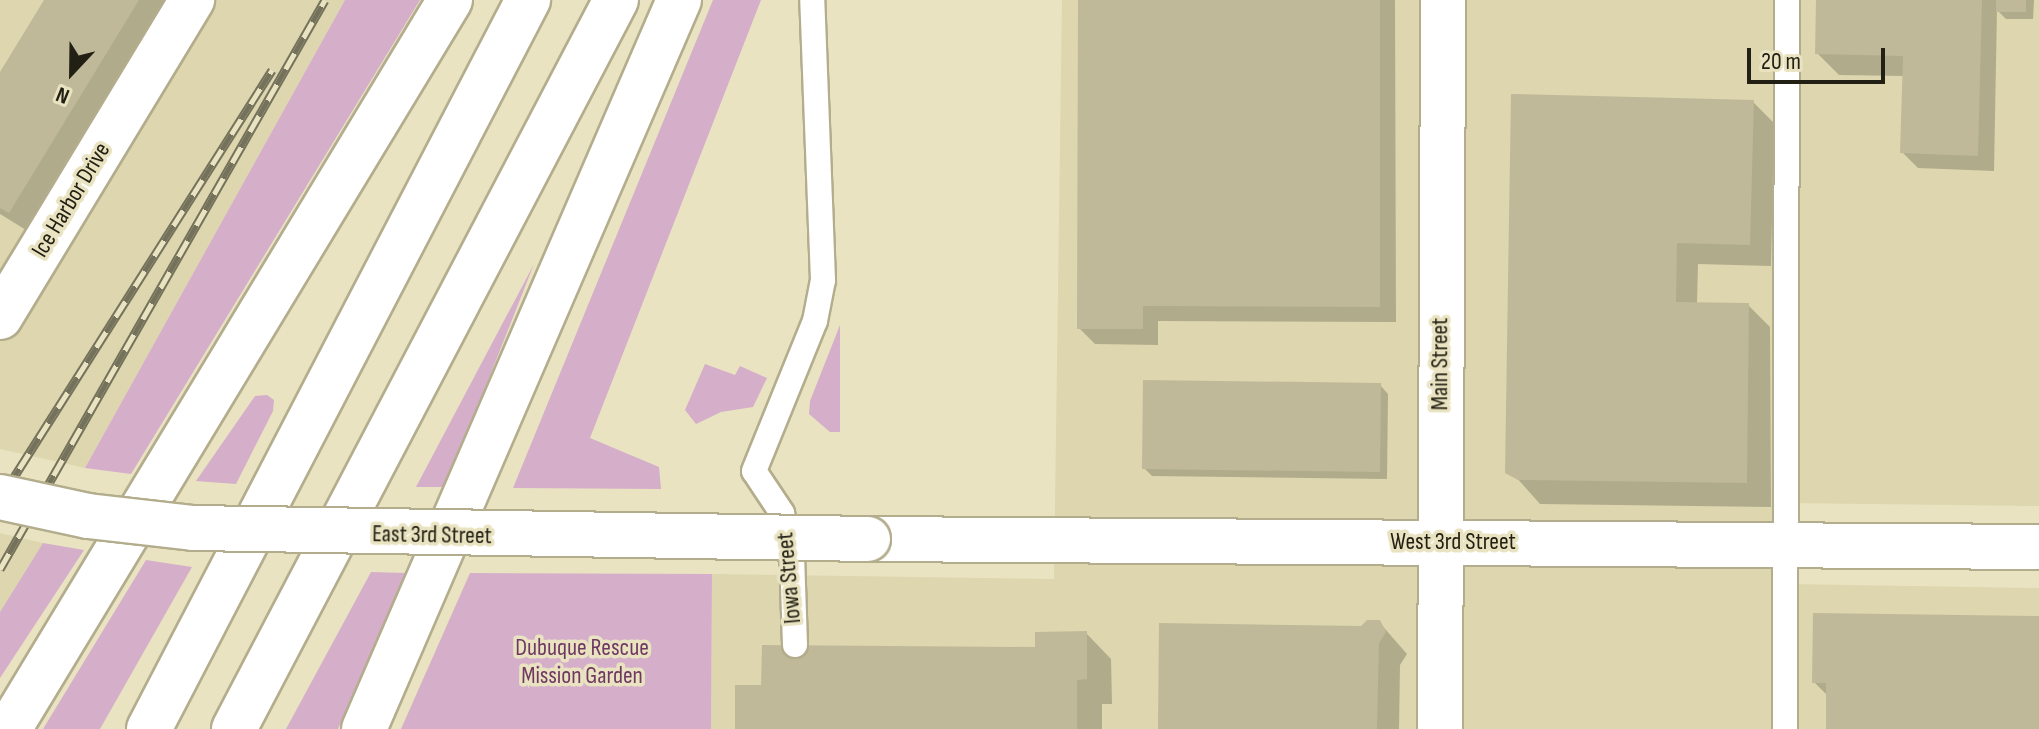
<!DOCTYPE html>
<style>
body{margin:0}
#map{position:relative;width:2039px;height:729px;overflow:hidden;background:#e9e3c1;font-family:"Sofia Sans Condensed",sans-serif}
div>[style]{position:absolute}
.built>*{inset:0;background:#ddd6ae}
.green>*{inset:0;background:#d5aeca}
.shadow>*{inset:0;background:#0003}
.building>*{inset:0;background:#bfb999}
.roads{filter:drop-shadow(2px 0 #b3ad8d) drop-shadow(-2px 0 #b3ad8d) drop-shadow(0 2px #b3ad8d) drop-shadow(0 -2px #b3ad8d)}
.lane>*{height:24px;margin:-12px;padding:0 12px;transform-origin:12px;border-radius:12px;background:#fff}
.street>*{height:44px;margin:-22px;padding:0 22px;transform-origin:22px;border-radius:22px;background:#fff}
.secondary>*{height:44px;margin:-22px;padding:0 22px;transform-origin:22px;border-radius:22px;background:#fff}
.highway>*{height:44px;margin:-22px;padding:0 22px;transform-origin:22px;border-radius:22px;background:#fff}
.rail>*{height:9px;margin-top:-4.5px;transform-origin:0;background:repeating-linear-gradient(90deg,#e9e3c1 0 18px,#75725c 0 36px);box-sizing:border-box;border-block:2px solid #75725c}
.bridges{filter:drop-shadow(2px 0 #b3ad8d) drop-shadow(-2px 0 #b3ad8d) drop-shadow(0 2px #b3ad8d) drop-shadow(0 -2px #b3ad8d)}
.secondary-bridge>*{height:44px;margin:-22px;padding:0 22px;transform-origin:22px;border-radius:22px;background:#fff}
span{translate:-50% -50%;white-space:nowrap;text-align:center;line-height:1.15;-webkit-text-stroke:7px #e9e3c1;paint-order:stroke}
.street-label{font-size:24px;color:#222014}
.park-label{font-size:24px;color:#6f3862}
.north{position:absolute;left:32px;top:32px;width:80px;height:80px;-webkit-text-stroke:6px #e9e3c1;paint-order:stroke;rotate:202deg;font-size:22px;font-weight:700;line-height:32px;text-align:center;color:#222014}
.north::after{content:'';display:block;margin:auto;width:28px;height:36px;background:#222014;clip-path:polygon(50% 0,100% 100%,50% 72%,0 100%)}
.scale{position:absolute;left:1747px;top:48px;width:138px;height:36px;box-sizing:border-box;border:4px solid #222014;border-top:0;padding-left:10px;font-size:24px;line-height:28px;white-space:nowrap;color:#222014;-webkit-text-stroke:6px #e9e3c1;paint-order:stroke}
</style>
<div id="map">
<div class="built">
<div style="clip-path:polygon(0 0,345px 0,85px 468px,0 449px)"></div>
<div style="clip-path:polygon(1062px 0,2039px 0,2039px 506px,1788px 503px,1788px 584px,2039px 588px,2039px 729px,711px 729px,712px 574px,1054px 579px)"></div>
<div style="clip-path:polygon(0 533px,43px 543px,0 612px)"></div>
</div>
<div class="green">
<div style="clip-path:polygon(345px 0,420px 0,131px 474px,85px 468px)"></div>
<div style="clip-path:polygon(713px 0,761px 0,590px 438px,659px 467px,661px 489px,513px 488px)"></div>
<div style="clip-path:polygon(534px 264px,446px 487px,416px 487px)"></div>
<div style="clip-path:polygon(840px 325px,840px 432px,830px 432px,809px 414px,810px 401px)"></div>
<div style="clip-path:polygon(705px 364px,735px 375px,740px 366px,767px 378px,753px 407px,721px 412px,696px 424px,685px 410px)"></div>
<div style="clip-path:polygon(267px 395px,274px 400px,273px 411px,236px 484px,196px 481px,255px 396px)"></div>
<div style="clip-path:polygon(43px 543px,84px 550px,0 678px,0 612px)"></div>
<div style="clip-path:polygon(146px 560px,192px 567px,100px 729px,43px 729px)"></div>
<div style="clip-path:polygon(371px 572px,406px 573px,338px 729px,286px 729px)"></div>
<div style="clip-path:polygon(470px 573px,712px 574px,711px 729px,401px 729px)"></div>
</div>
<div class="shadow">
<div style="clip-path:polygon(46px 0,173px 0,31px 233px,0 214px,0 76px)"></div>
<div style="clip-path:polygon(1080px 0,1395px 0,1396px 322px,1158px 321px,1158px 345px,1095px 344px,1079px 328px)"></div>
<div style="clip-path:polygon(1818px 0,2034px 0,2033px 19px,2006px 19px,1997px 10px,1994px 171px,1918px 168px,1902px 152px,1904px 76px,1839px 75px,1817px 53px)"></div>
<div style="clip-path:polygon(1753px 102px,1774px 123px,1771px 266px,1698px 264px,1697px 304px,1748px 305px,1770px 327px,1771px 507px,1540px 504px,1506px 466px)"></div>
<div style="clip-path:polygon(1380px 385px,1388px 394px,1387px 479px,1152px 476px,1144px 468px)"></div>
<div style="clip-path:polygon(2039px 618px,2039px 729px,1828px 729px,1828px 696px,1814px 682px)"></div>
<div style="clip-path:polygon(1379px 622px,1407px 654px,1400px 665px,1399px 729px,1160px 729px)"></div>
<div style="clip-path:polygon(1086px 633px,1111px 659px,1112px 704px,1102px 704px,1102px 729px,737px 729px,763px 687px,1037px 649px)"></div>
</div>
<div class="building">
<div style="clip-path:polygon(44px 0,139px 0,9px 213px,0 208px,0 72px)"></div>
<div style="clip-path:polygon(1078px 0,1380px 0,1380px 307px,1143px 306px,1143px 329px,1077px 329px)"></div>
<div style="clip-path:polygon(1816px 0,1982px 0,1978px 156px,1900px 153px,1903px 56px,1815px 54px)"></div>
<div style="clip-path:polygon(1996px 0,2026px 0,2026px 12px,1996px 12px)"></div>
<div style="clip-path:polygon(1511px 94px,1754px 100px,1750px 245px,1677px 243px,1676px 302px,1749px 303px,1747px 483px,1518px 480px,1505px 473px)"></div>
<div style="clip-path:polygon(1143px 380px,1381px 383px,1380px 472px,1142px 469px)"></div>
<div style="clip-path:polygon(1813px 613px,2039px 616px,2039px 729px,1826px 729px,1826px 683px,1812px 683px)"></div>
<div style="clip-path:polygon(1367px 620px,1380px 620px,1386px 632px,1379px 643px,1377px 729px,1158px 729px,1159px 623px,1361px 626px)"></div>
<div style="clip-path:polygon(1087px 631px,1087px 679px,1077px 680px,1077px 729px,735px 729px,735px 685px,761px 685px,762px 645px,1035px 647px,1035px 632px)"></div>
</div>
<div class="roads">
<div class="lane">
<div style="left:795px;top:645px;width:90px;rotate:-91.9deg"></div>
<div style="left:792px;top:555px;width:43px;rotate:-103.4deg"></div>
<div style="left:782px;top:513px;width:50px;rotate:-123.7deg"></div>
<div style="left:754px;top:471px;width:162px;rotate:-67.9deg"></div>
<div style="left:815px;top:321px;width:42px;rotate:-79deg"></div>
<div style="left:823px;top:280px;width:280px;rotate:-92.2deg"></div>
<div style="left:1785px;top:729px;width:729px;rotate:-89.84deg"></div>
</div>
<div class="street">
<div style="left:0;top:317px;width:371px;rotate:-58.8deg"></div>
<div style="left:1440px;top:729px;width:729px;rotate:-89.76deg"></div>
</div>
<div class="secondary">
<div style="left:868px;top:539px;width:1171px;rotate:0.39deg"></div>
</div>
<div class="highway">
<div style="left:9px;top:729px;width:852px;rotate:-58.83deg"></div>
<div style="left:149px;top:729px;width:822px;rotate:-62.53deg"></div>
<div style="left:234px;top:729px;width:823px;rotate:-62.35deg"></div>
<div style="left:364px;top:729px;width:794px;rotate:-66.63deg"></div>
</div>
</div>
<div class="rail">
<div style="left:0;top:499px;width:508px;rotate:-57.62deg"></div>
<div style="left:0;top:569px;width:655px;rotate:-60.27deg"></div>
</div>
<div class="bridges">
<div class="secondary-bridge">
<div style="left:0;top:497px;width:90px;rotate:12.2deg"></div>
<div style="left:88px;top:516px;width:106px;rotate:6.5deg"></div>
<div style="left:193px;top:528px;width:675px;rotate:0.93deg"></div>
</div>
</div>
<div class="street-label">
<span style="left:71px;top:200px;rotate:-59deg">Ice Harbor Drive</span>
<span style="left:1440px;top:364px;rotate:-90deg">Main Street</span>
<span style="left:432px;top:535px;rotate:1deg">East 3rd Street</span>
<span style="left:1453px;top:542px">West 3rd Street</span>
<span style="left:789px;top:578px;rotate:-95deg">Iowa Street</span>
</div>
<div class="park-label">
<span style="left:582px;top:662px">Dubuque Rescue<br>Mission Garden</span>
</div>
<div class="north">N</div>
<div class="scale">20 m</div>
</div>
